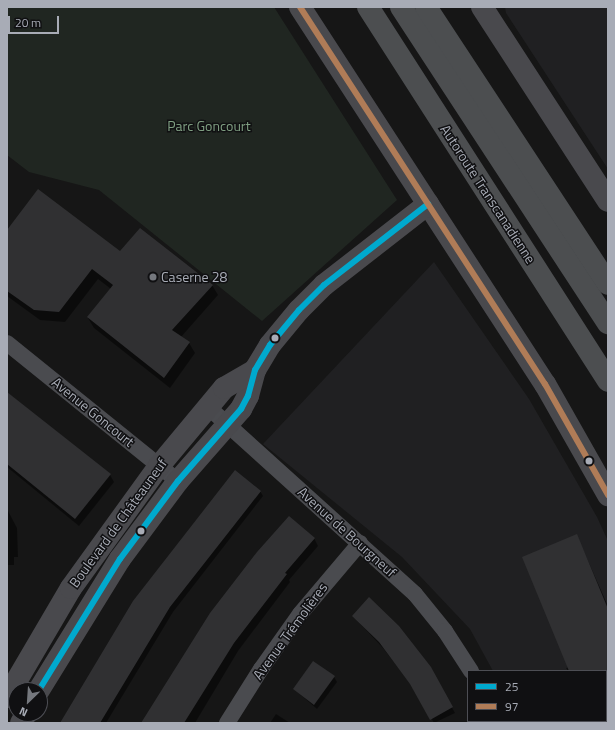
<!DOCTYPE html>
<meta charset="utf-8">
<style>
body{margin:0}
#map{position:relative;width:615px;height:730px;overflow:hidden;background:#161616;font-family:"Titillium Web",sans-serif}
div>[style]{position:absolute}
.built>*{inset:0;background:#202022}
.green>*{inset:0;background:#202621}
.shadow>*{inset:0;background:#0007}
.building>*{inset:0;background:#303032}
.street>*{height:16px;margin:-8px;padding:0 8px;transform-origin:8px;border-radius:8px;background:#4a4b4f}
.secondary>*{height:22px;margin:-11px;padding:0 11px;transform-origin:11px;border-radius:11px;background:#49494d}
.highway>*{height:22px;margin:-11px;padding:0 11px;transform-origin:11px;border-radius:11px;background:#4c4e50}
.bus-1>*{height:6px;margin:-3px;padding:0 3px;transform-origin:3px;border-radius:3px;background:#00a9ce}
.bus-2>*{height:6px;margin:-3px;padding:0 3px;transform-origin:3px;border-radius:3px;background:#b07c57}
.dots>*{width:11px;height:11px;translate:-50% -50%;box-sizing:border-box;border:2px solid #101012;border-radius:50%}
span{translate:-50% -50%;white-space:nowrap;text-align:center;line-height:1.15;-webkit-text-stroke:3px #101012;paint-order:stroke}
.park-label{font-size:14px;color:#80a083}
.street-label{font-size:14px;color:#a8acb6}
.poi-label{font-size:14px;color:#a8acb6}
.left{translate:0 -50%;text-align:left}
.frame{position:absolute;inset:0;border:8px solid #a8acb6;pointer-events:none}
.legend{position:absolute;left:467px;top:670px;width:140px;height:52px;box-sizing:border-box;background:#101012;border:1px solid #4d4e54;margin:0;padding:5px 7px;list-style:none;font-size:12px;color:#a8acb6}
.legend li{display:flex;align-items:center;gap:8px;height:20px}
.legend b{width:20px;border:1px solid #4d4e54}
.north{position:absolute;left:8px;top:682px;width:40px;height:40px;box-sizing:border-box;background:#101012;border:1px solid #4d4e54;border-radius:50%;rotate:205deg;font-size:11px;font-weight:700;line-height:16px;text-align:center;color:#a8acb6}
.north::after{content:'';display:block;margin:auto;width:14px;height:18px;background:#75787e;clip-path:polygon(50% 0,100% 100%,50% 72%,0 100%)}
.scale{position:absolute;left:8px;top:16px;width:51px;height:18px;box-sizing:border-box;border:2px solid #a8acb6;border-top:0;padding-left:5px;font-size:12px;line-height:14px;white-space:nowrap;color:#a8acb6;-webkit-text-stroke:3px #101012;paint-order:stroke}
</style>
<div id="map">
<div class="built">
<div style="clip-path:polygon(505px 7px,608px 7px,608px 169px,506px 13px)"></div>
<div style="clip-path:polygon(434px 262px,529px 399px,597px 517px,608px 541px,608px 723px,518px 723px,517px 721px,606px 721px,606px 671px,493px 671px,470px 629px,402px 557px,263px 444px)"></div>
</div>
<div class="green">
<div style="clip-path:polygon(7px 7px,274px 7px,397px 200px,262px 321px,99px 190px,29px 172px,7px 155px)"></div>
</div>
<div class="shadow">
<div style="clip-path:polygon(7px 231px,120px 253px,212px 285px,218px 295px,181px 337px,189px 343px,195px 353px,170px 388px,94px 328px,88px 318px,111px 289px,98px 279px,65px 322px,40px 320px,7px 296px)"></div>
<div style="clip-path:polygon(7px 393px,110px 475px,114px 482px,79px 526px,7px 467px)"></div>
<div style="clip-path:polygon(260px 491px,263px 496px,173px 612px,106px 723px,64px 723px)"></div>
<div style="clip-path:polygon(7px 509px,17px 528px,18px 557px,14px 557px,14px 565px,7px 565px)"></div>
<div style="clip-path:polygon(577px 536px,608px 606px,608px 723px,585px 721px,606px 721px,606px 671px,568px 671px,566px 668px,569px 667px)"></div>
<div style="clip-path:polygon(314px 538px,318px 546px,289px 580px,290px 582px,238px 651px,195px 723px,143px 723px,211px 614px)"></div>
<div style="clip-path:polygon(353px 616px,430px 668px,455px 713px,434px 723px,414px 688px,383px 648px)"></div>
<div style="clip-path:polygon(334px 677px,337px 682px,317px 709px,294px 689px)"></div>
<div style="clip-path:polygon(276px 714px,290px 723px,270px 723px)"></div>
</div>
<div class="building">
<div style="clip-path:polygon(38px 189px,120px 251px,140px 228px,213px 285px,172px 330px,190px 342px,164px 378px,87px 317px,113px 285px,92px 269px,59px 312px,34px 310px,7px 291px,7px 230px)"></div>
<div style="clip-path:polygon(7px 392px,111px 474px,75px 519px,7px 464px)"></div>
<div style="clip-path:polygon(235px 470px,261px 491px,170px 607px,100px 723px,60px 723px,133px 601px)"></div>
<div style="clip-path:polygon(289px 516px,315px 538px,285px 573px,287px 574px,234px 643px,184px 723px,141px 723px,210px 613px,257px 552px)"></div>
<div style="clip-path:polygon(577px 534px,608px 609px,608px 671px,569px 671px,522px 557px)"></div>
<div style="clip-path:polygon(369px 597px,399px 626px,431px 667px,453px 707px,430px 720px,410px 684px,379px 642px,352px 616px)"></div>
<div style="clip-path:polygon(313px 661px,335px 676px,314px 705px,293px 689px)"></div>
</div>
<div class="street">
<div style="left:7px;top:343px;width:220px;rotate:38.9deg"></div>
<div style="left:207px;top:406px;width:280px;rotate:42.1deg"></div>
<div style="left:415px;top:594px;width:48px;rotate:51deg"></div>
<div style="left:445px;top:631px;width:48px;rotate:57deg"></div>
<div style="left:499px;top:721px;width:2px;rotate:63deg"></div>
<div style="left:227px;top:723px;width:64px;rotate:-57.8deg"></div>
<div style="left:261px;top:669px;width:67px;rotate:-54.7deg"></div>
<div style="left:300px;top:614px;width:93px;rotate:-49.8deg"></div>
</div>
<div class="secondary">
<div style="left:300px;top:7px;width:450px;rotate:57deg"></div>
<div style="left:545px;top:384px;width:128px;rotate:60.4deg"></div>
<div style="left:482px;top:7px;width:231px;rotate:57deg"></div>
<div style="left:39px;top:690px;width:154px;rotate:-58.3deg"></div>
<div style="left:120px;top:559px;width:97px;rotate:-53.4deg"></div>
<div style="left:178px;top:481px;width:96px;rotate:-48.8deg"></div>
<div style="left:241px;top:409px;width:15px;rotate:-62deg"></div>
<div style="left:248px;top:396px;width:27px;rotate:-75deg"></div>
<div style="left:255px;top:370px;width:29px;rotate:-59deg"></div>
<div style="left:270px;top:345px;width:45px;rotate:-50.4deg"></div>
<div style="left:299px;top:310px;width:35px;rotate:-45deg"></div>
<div style="left:324px;top:285px;width:132px;rotate:-37.9deg"></div>
<div style="left:7px;top:697px;width:126px;rotate:-59.6deg"></div>
<div style="left:71px;top:588px;width:150px;rotate:-54.2deg"></div>
<div style="left:159px;top:466px;width:102px;rotate:-50.2deg"></div>
<div style="left:224px;top:388px;width:36px;rotate:-30deg"></div>
<div style="left:21px;top:723px;width:10px;rotate:-61deg"></div>
</div>
<div class="highway">
<div style="left:368px;top:7px;width:444px;rotate:57.3deg"></div>
<div style="left:401px;top:7px;width:378px;rotate:56.8deg"></div>
<div style="left:426px;top:7px;width:331px;rotate:56.7deg"></div>
</div>
<div class="bus-1">
<div style="left:39px;top:690px;width:154px;rotate:-58.3deg"></div>
<div style="left:120px;top:559px;width:97px;rotate:-53.4deg"></div>
<div style="left:178px;top:481px;width:96px;rotate:-48.8deg"></div>
<div style="left:241px;top:409px;width:15px;rotate:-62deg"></div>
<div style="left:248px;top:396px;width:27px;rotate:-75deg"></div>
<div style="left:255px;top:370px;width:29px;rotate:-59deg"></div>
<div style="left:270px;top:345px;width:45px;rotate:-50.4deg"></div>
<div style="left:299px;top:310px;width:35px;rotate:-45deg"></div>
<div style="left:324px;top:285px;width:132px;rotate:-37.9deg"></div>
</div>
<div class="bus-2">
<div style="left:300px;top:7px;width:450px;rotate:57deg"></div>
<div style="left:545px;top:384px;width:128px;rotate:60.4deg"></div>
</div>
<div class="dots">
<div style="left:153px;top:277px;background:#75787e"></div>
<div style="left:275px;top:338px;background:#a8acb6"></div>
<div style="left:589px;top:461px;background:#a8acb6"></div>
<div style="left:141px;top:531px;background:#a8acb6"></div>
</div>
<div class="park-label">
<span style="left:209px;top:126px">Parc Goncourt</span>
</div>
<div class="street-label">
<span style="left:488px;top:194px;rotate:57deg">Autoroute Transcanadienne</span>
<span style="left:93px;top:412px;rotate:39deg">Avenue Goncourt</span>
<span style="left:118px;top:523px;rotate:-54deg">Boulevard de Châteauneuf</span>
<span style="left:347px;top:532px;rotate:42deg">Avenue de Bourgneuf</span>
<span style="left:290px;top:631px;rotate:-54deg">Avenue Trémolières</span>
</div>
<div class="poi-label">
<span class="left" style="left:161px;top:277px">Caserne 28</span>
</div>
<div class="frame"></div>
<ul class="legend">
<li><b style="height:5px;background:#00a9ce"></b>25</li>
<li><b style="height:5px;background:#b07c57"></b>97</li>
</ul>
<div class="north">N</div>
<div class="scale">20 m</div>
</div>
